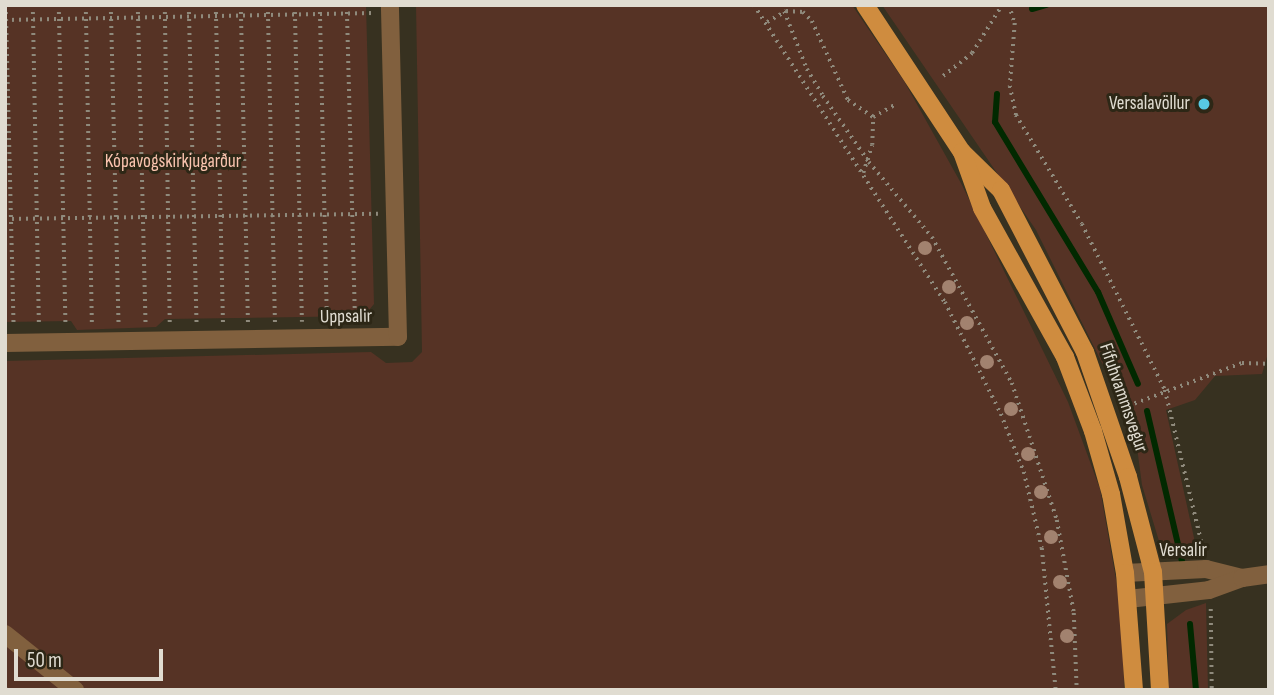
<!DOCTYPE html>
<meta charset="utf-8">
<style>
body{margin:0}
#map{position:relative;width:1274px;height:695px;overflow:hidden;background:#373120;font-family:"Sofia Sans Condensed",sans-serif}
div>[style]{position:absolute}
.green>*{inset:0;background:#563325}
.stream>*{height:6px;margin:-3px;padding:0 3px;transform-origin:3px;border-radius:3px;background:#012900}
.path>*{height:3.5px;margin-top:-1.75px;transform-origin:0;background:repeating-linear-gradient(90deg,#8f8a7c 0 2px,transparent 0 7px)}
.minor>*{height:18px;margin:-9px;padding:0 9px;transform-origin:9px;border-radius:9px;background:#81603e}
.major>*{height:18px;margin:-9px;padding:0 9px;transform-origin:9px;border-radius:9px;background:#cf8c3f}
.trees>*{width:14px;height:14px;margin:-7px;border-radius:50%;background:#a2826f}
.dots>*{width:19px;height:19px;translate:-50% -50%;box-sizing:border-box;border:4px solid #2d2716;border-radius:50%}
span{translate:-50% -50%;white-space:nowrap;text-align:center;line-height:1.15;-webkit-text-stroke:6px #2d2716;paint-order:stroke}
.poi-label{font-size:19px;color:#e0dcd1}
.right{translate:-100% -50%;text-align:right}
.park-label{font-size:19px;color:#fac4af}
.street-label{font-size:19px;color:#e0dcd1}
.frame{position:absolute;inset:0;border:7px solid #e0dcd1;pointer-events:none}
.scale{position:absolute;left:14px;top:649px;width:149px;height:32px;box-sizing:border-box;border:4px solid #e0dcd1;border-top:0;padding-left:9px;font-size:21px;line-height:24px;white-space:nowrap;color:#e0dcd1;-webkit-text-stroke:5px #2d2716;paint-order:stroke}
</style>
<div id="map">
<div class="green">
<div style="clip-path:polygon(5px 5px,366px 5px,374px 304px,364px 316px,165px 319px,156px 327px,77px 330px,71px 321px,5px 322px)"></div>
<div style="clip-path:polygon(416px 5px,852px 5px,904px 81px,962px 185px,1068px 402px,1100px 489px,1123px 619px,1124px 690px,5px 690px,5px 361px,371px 352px,386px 363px,412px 362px,422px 352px)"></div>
<div style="clip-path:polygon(882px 5px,1269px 5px,1269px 350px,1262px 374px,1215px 376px,1195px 400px,1166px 410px,1198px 556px,1176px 554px,1159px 541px,1142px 485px,1131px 402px,1108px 375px,1036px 230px)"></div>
<div style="clip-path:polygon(1206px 603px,1208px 690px,1169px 690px,1167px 624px,1186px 610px)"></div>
</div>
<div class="stream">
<div style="left:1032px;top:9px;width:15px;rotate:-16deg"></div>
<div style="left:997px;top:94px;width:28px;rotate:94deg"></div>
<div style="left:995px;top:122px;width:199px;rotate:58.8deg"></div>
<div style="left:1098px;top:292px;width:100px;rotate:66.5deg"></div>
<div style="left:1147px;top:411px;width:154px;rotate:76.9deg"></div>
<div style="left:1190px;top:624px;width:66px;rotate:84.8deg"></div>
</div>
<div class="path">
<div style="left:6px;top:5px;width:322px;rotate:88.6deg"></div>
<div style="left:33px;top:5px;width:322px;rotate:88.9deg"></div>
<div style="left:59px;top:5px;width:321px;rotate:88.8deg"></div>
<div style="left:86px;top:5px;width:321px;rotate:88.9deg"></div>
<div style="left:111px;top:5px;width:320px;rotate:88.6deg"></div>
<div style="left:138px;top:5px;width:320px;rotate:88.6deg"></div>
<div style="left:165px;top:5px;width:319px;rotate:89.1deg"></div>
<div style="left:189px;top:5px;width:319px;rotate:88.6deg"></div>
<div style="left:216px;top:5px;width:319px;rotate:88.7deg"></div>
<div style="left:241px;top:5px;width:318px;rotate:88.7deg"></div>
<div style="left:268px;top:5px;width:318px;rotate:88.7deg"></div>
<div style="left:295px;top:5px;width:317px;rotate:88.7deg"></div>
<div style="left:320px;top:5px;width:317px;rotate:88.7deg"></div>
<div style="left:347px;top:5px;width:316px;rotate:88.5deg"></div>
<div style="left:754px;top:5px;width:353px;rotate:57.3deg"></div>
<div style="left:945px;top:302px;width:125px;rotate:63.4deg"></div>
<div style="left:1001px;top:414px;width:62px;rotate:68.4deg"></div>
<div style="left:1024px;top:472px;width:78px;rotate:76.7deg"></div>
<div style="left:1042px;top:548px;width:143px;rotate:84.4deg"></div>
<div style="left:782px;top:5px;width:69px;rotate:68.7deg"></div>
<div style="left:807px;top:69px;width:31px;rotate:59deg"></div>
<div style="left:823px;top:96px;width:80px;rotate:55.1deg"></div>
<div style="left:869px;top:162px;width:98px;rotate:50deg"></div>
<div style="left:932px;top:237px;width:166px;rotate:61.3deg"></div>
<div style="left:1012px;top:383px;width:144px;rotate:71.8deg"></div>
<div style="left:1057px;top:520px;width:95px;rotate:79.6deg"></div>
<div style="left:1074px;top:613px;width:77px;rotate:87.8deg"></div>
<div style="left:1009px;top:5px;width:19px;rotate:72deg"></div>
<div style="left:1015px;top:23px;width:63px;rotate:94.5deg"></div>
<div style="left:1010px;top:86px;width:30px;rotate:78deg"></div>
<div style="left:1016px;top:115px;width:127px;rotate:58.8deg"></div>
<div style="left:1082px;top:224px;width:186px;rotate:63.4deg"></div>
<div style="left:1165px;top:390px;width:168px;rotate:76.5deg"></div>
<div style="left:5px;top:20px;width:369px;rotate:-1.1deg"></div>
<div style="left:767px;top:22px;width:22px;rotate:-30deg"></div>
<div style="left:786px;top:11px;width:17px;rotate:3deg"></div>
<div style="left:803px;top:12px;width:13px;rotate:45deg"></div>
<div style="left:812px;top:21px;width:87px;rotate:65.5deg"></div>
<div style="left:848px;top:100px;width:30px;rotate:34deg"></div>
<div style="left:873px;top:117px;width:26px;rotate:-29deg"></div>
<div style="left:943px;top:76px;width:37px;rotate:-38deg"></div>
<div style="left:972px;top:53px;width:57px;rotate:-58deg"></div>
<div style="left:863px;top:173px;width:29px;rotate:-72deg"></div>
<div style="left:872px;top:145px;width:28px;rotate:-88deg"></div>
<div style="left:5px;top:219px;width:373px;rotate:-0.8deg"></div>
<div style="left:1125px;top:397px;width:42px;rotate:72deg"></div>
<div style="left:1128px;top:406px;width:122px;rotate:-20.7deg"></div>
<div style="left:1242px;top:363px;width:25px;rotate:2deg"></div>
<div style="left:1211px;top:609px;width:81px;rotate:89.3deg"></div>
<div style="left:5px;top:688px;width:3px;rotate:45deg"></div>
</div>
<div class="minor">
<div style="left:5px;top:343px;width:393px;rotate:-0.9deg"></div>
<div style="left:398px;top:337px;width:332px;rotate:-91.4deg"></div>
<div style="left:1125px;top:573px;width:81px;rotate:-2.8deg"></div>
<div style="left:1206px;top:569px;width:37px;rotate:14deg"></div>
<div style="left:1128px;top:599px;width:81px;rotate:-6.3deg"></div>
<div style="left:1209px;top:590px;width:35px;rotate:-20deg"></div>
<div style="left:1242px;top:578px;width:27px;rotate:-8deg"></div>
<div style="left:5px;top:634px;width:90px;rotate:38.7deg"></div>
</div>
<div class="major">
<div style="left:865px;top:5px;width:176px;rotate:56.6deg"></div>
<div style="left:962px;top:152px;width:54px;rotate:44.3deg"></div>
<div style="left:1001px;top:190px;width:182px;rotate:62.6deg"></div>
<div style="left:1085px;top:352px;width:132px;rotate:71deg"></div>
<div style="left:1128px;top:477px;width:98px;rotate:75.3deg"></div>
<div style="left:1153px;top:572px;width:118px;rotate:86.6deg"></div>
<div style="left:962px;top:152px;width:59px;rotate:70.3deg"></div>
<div style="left:982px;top:208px;width:171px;rotate:60.9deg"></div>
<div style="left:1065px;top:357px;width:79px;rotate:69.3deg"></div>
<div style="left:1093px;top:431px;width:66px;rotate:74.1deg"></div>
<div style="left:1111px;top:494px;width:80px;rotate:80deg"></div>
<div style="left:1125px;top:573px;width:117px;rotate:85.6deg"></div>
</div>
<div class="trees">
<div style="left:925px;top:248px"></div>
<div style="left:949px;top:287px"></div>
<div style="left:967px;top:323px"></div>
<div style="left:987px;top:362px"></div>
<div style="left:1011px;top:409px"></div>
<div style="left:1028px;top:454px"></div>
<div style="left:1041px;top:492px"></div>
<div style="left:1051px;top:537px"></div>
<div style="left:1060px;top:582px"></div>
<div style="left:1067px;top:636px"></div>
</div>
<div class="dots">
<div style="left:1204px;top:104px;background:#58c9e3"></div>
</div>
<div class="poi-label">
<span class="right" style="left:1190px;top:104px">Versalavöllur</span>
</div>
<div class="park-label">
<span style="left:173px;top:162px">Kópavogskirkjugarður</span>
</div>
<div class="street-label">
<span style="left:346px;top:317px;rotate:-1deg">Uppsalir</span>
<span style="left:1123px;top:398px;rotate:71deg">Fífuhvammsvegur</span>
<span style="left:1183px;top:551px">Versalir</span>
</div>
<div class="frame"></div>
<div class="scale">50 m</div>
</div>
